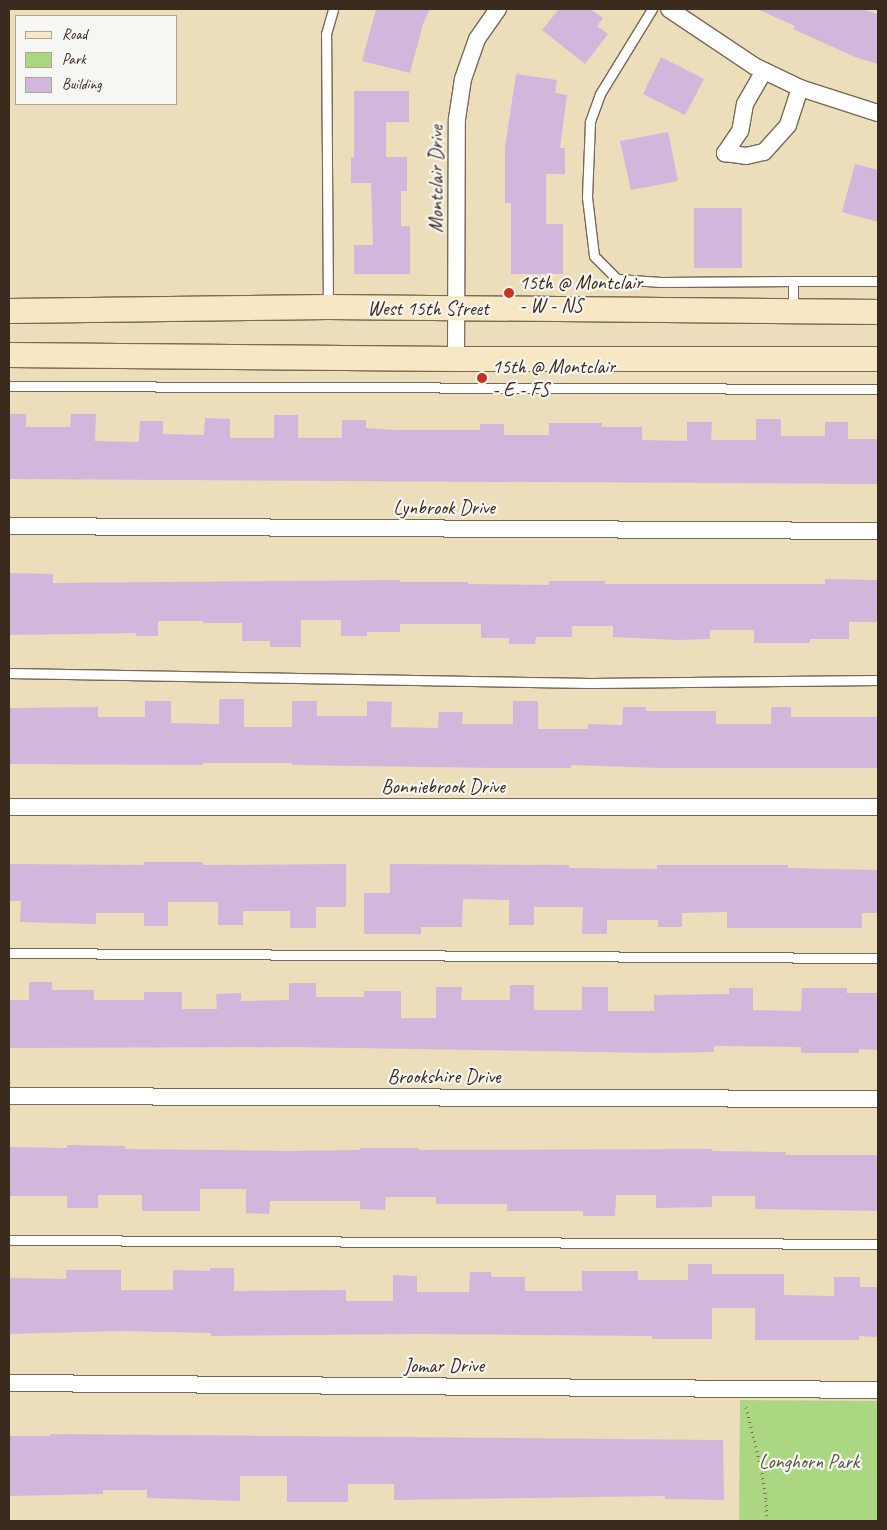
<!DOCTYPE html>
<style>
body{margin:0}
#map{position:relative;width:887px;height:1530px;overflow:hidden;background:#ecdeba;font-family:Caveat,sans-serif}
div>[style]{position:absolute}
.green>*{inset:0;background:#abd783}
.building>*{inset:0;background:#d2b6dc}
.path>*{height:3px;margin-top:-1.5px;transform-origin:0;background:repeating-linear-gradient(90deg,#796955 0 1px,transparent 0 5px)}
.roads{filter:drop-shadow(1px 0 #796955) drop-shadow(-1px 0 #796955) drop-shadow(0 1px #796955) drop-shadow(0 -1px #796955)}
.service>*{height:9px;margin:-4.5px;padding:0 4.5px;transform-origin:4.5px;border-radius:4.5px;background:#fff}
.minor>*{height:16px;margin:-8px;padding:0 8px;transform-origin:8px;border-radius:8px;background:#fff}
.secondary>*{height:24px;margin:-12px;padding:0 12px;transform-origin:12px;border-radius:12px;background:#f7e8c3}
.dots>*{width:14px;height:14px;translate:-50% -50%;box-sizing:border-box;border:2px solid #f6f6f2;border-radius:50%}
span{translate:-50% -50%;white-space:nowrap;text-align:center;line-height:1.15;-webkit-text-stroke:4.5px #f6f6f2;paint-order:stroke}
.street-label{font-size:20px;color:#3b2a1e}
.poi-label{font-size:20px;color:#3b2a1e}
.left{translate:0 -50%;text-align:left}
.park-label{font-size:20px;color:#575537}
.frame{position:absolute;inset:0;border:10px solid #3b2a1e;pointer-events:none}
.legend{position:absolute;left:15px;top:15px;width:162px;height:90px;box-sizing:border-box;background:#f6f6f2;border:1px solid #aba49d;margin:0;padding:6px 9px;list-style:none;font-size:15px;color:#3b2a1e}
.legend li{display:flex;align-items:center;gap:10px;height:25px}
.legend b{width:25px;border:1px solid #aba49d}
</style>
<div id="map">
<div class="green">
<div style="clip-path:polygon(740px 1400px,878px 1401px,878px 1521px,739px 1521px)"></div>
</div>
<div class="building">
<div style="clip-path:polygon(376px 9px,430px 9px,423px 24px,410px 73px,362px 61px)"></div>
<div style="clip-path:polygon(559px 9px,590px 9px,603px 18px,597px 26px,608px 34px,585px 64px,542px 30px)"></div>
<div style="clip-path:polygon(757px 9px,862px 9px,878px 14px,878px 64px,855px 57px,793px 29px,795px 26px)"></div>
<div style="clip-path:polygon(661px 57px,704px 79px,685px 115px,643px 94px)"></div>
<div style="clip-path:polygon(516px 74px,557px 80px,555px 93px,567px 95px,560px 148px,565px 148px,565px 174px,546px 174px,546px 224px,563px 224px,563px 274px,511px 274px,511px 203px,505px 203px,505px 147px)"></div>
<div style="clip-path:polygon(354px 91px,409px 91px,409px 122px,386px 122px,386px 157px,407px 157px,407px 191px,401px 191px,401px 226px,410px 226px,410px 274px,354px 274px,354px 245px,373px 245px,371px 183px,351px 183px,351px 157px,354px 157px)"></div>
<div style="clip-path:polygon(668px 132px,678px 181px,631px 190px,620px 141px)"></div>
<div style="clip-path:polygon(855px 164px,878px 170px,878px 222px,842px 212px)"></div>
<div style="clip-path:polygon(694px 208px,742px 208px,742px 268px,694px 268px)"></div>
<div style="clip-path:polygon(9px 414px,26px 414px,26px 427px,70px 427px,71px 414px,96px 414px,95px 441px,139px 442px,140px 421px,163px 421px,163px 434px,204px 435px,205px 418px,230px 419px,230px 438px,274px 438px,274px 415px,298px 415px,298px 438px,342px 438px,342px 420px,366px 420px,366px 428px,394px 430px,480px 430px,480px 424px,504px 424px,504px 435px,549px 435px,549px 423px,602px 423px,602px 427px,642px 427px,642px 440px,687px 441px,687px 422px,712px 422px,711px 440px,756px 440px,756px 419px,781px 419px,781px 436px,825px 436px,825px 422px,848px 422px,848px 439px,878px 439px,878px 484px,9px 479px)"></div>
<div style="clip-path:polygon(9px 573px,53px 574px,53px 583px,400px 580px,400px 582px,468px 582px,468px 584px,549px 585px,549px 581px,605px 581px,605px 584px,825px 584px,825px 579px,878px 580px,878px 622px,849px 622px,849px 639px,810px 639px,810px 643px,754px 643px,754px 630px,710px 630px,710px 639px,678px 640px,613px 637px,613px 626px,572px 626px,572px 637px,536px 637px,535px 644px,509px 644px,509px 638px,481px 638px,481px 624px,400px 624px,400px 632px,367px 632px,367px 636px,341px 636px,341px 620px,301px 620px,301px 647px,270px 647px,270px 641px,242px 641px,242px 623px,203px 623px,203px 621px,158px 621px,158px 636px,136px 636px,136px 633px,9px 635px)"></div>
<div style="clip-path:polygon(219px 699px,244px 699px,244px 727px,292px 727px,292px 701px,317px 701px,317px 716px,367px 716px,367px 701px,392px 702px,391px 727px,438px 728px,439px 712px,463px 712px,462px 724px,513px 724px,513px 701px,538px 701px,538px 729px,588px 729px,588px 724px,622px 725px,623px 707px,646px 707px,646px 711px,716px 711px,716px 724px,771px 724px,771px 707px,791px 707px,791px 717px,878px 717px,878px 768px,660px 768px,571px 765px,571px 768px,496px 768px,292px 765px,292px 763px,203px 763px,203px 765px,9px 764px,9px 708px,98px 707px,98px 717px,145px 717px,145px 701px,171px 701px,171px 723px,219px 724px)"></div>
<div style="clip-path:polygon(144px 862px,203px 862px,203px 865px,346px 864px,346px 907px,316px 907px,316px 928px,290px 928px,290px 911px,243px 911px,243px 925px,218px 925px,218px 902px,168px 902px,168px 926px,144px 926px,144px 913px,96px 913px,96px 924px,20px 922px,21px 901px,9px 901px,9px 864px,144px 865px)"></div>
<div style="clip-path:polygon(390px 864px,569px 865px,569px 868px,657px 869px,657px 865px,788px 865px,788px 868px,878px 870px,878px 913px,862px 913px,862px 928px,727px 928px,727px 912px,682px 913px,682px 927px,658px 927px,658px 920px,607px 920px,607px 934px,582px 934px,583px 907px,534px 907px,534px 925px,509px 925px,509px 900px,463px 899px,462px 927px,421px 927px,421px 934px,364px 934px,364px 893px,390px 893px)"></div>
<div style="clip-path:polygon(29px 982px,52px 982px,52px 990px,94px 990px,94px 1000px,144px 1000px,144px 992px,182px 992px,182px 1009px,217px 1009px,216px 994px,241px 993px,241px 1001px,289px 1000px,289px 983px,316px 983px,316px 997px,364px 997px,364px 991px,401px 991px,401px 1018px,436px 1018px,436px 987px,462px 987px,461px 1000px,510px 1000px,510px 985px,534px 985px,534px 1010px,582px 1010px,582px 987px,608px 987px,608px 1011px,654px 1011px,654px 995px,729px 994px,729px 988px,753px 988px,753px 1010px,801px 1011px,802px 988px,847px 988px,847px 993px,878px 993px,878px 1050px,859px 1049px,859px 1053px,801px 1053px,801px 1047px,714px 1046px,714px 1052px,655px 1053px,289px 1047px,9px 1048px,9px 1000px,29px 1000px)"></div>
<div style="clip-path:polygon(67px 1145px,125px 1146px,125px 1149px,288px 1151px,360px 1150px,360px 1148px,419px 1148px,419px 1150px,712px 1149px,712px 1151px,786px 1152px,786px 1155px,878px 1155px,878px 1211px,755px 1209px,755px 1196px,712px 1196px,712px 1207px,656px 1208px,656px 1195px,616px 1195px,615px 1216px,583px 1216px,583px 1211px,507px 1211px,507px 1204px,436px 1204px,436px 1197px,386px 1197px,385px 1210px,360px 1209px,360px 1201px,270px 1201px,269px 1214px,246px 1213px,246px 1189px,200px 1189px,200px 1211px,142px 1211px,142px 1195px,98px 1195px,98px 1208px,67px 1208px,67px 1196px,9px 1196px,9px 1147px,67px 1148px)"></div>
<div style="clip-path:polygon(688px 1264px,712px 1264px,712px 1274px,784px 1274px,784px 1295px,834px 1296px,834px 1277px,860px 1277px,860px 1287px,878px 1287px,878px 1337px,859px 1336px,859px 1340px,755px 1340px,755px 1308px,712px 1308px,712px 1339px,652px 1339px,652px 1336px,417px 1334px,211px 1336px,211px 1333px,121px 1331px,9px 1334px,9px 1278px,66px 1279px,66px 1270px,121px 1270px,121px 1290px,173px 1290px,173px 1270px,210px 1271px,210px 1268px,234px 1268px,234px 1291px,346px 1290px,346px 1301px,393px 1301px,393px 1275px,417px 1276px,417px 1292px,469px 1292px,470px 1272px,491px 1272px,491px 1277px,525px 1277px,525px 1291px,582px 1291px,582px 1271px,638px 1271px,638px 1280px,688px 1280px)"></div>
<div style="clip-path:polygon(50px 1434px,723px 1440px,724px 1500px,665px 1499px,665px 1496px,394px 1500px,394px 1484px,348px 1484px,348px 1502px,287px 1502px,287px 1476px,240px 1476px,240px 1501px,147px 1498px,147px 1490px,103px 1490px,103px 1494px,9px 1496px,9px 1436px,50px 1436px)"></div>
</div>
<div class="path">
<div style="left:746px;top:1407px;width:63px;rotate:76.2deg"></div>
<div style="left:761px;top:1468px;width:32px;rotate:81deg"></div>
<div style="left:766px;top:1500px;width:21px;rotate:87deg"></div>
</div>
<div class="roads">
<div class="service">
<div style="left:652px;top:9px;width:100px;rotate:121.5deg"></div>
<div style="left:600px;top:94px;width:30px;rotate:110deg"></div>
<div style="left:590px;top:122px;width:75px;rotate:92.3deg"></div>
<div style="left:587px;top:197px;width:59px;rotate:83.2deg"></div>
<div style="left:594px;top:256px;width:33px;rotate:45deg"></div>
<div style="left:617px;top:279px;width:44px;rotate:3.9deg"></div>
<div style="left:661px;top:282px;width:132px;rotate:-0.4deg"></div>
<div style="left:793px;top:281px;width:30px;rotate:90deg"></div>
<div style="left:793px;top:281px;width:85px"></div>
<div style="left:328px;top:307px;width:273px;rotate:-90.4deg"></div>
<div style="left:326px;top:34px;width:26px;rotate:-74deg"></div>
<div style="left:9px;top:386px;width:869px;rotate:0.2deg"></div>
<div style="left:9px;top:673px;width:582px;rotate:0.98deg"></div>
<div style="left:591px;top:683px;width:287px;rotate:-0.6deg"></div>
<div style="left:9px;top:953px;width:869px;rotate:0.33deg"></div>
<div style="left:9px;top:1240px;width:869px;rotate:0.26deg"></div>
</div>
<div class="minor">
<div style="left:669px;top:9px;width:102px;rotate:33.8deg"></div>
<div style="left:754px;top:66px;width:51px;rotate:25.6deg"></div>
<div style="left:800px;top:88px;width:82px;rotate:17.8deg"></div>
<div style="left:764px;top:71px;width:38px;rotate:120deg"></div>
<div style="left:745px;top:104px;width:27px;rotate:100deg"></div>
<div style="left:740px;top:131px;width:27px;rotate:124deg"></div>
<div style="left:725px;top:153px;width:21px;rotate:8deg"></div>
<div style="left:746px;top:156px;width:18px;rotate:-13deg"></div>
<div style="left:764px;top:152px;width:36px;rotate:-48deg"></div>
<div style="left:788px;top:125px;width:39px;rotate:-72deg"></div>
<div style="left:456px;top:359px;width:240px;rotate:-89.8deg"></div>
<div style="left:457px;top:119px;width:40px;rotate:-81.5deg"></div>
<div style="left:463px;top:79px;width:42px;rotate:-70.7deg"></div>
<div style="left:477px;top:39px;width:37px;rotate:-55deg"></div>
<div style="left:9px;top:526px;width:869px;rotate:0.33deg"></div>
<div style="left:9px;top:807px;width:869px"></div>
<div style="left:9px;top:1096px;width:869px;rotate:0.2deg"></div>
<div style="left:9px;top:1383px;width:869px;rotate:0.46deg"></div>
</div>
<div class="secondary">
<div style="left:9px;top:311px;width:319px;rotate:-0.7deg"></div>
<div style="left:328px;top:307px;width:550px;rotate:0.52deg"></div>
<div style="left:9px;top:355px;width:447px;rotate:0.5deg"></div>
<div style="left:456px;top:359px;width:422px"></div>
</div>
</div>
<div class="dots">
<div style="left:509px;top:293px;background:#c8321e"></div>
<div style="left:482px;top:378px;background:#c8321e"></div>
</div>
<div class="street-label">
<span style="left:436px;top:179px;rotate:-90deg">Montclair Drive</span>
<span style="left:428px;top:308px">West 15th Street</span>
<span style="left:444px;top:507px">Lynbrook Drive</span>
<span style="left:443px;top:786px">Bonniebrook Drive</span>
<span style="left:444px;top:1076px">Brookshire Drive</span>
<span style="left:444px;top:1365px">Jomar Drive</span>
</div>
<div class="poi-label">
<span class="left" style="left:519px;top:294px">15th @ Montclair<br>- W - NS</span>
<span class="left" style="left:492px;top:378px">15th @ Montclair<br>- E - FS</span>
</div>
<div class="park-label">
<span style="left:809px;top:1461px">Longhorn Park</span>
</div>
<div class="frame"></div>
<ul class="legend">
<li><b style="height:6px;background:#f7e8c3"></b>Road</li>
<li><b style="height:14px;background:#abd783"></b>Park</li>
<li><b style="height:14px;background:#d2b6dc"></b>Building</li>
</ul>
</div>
